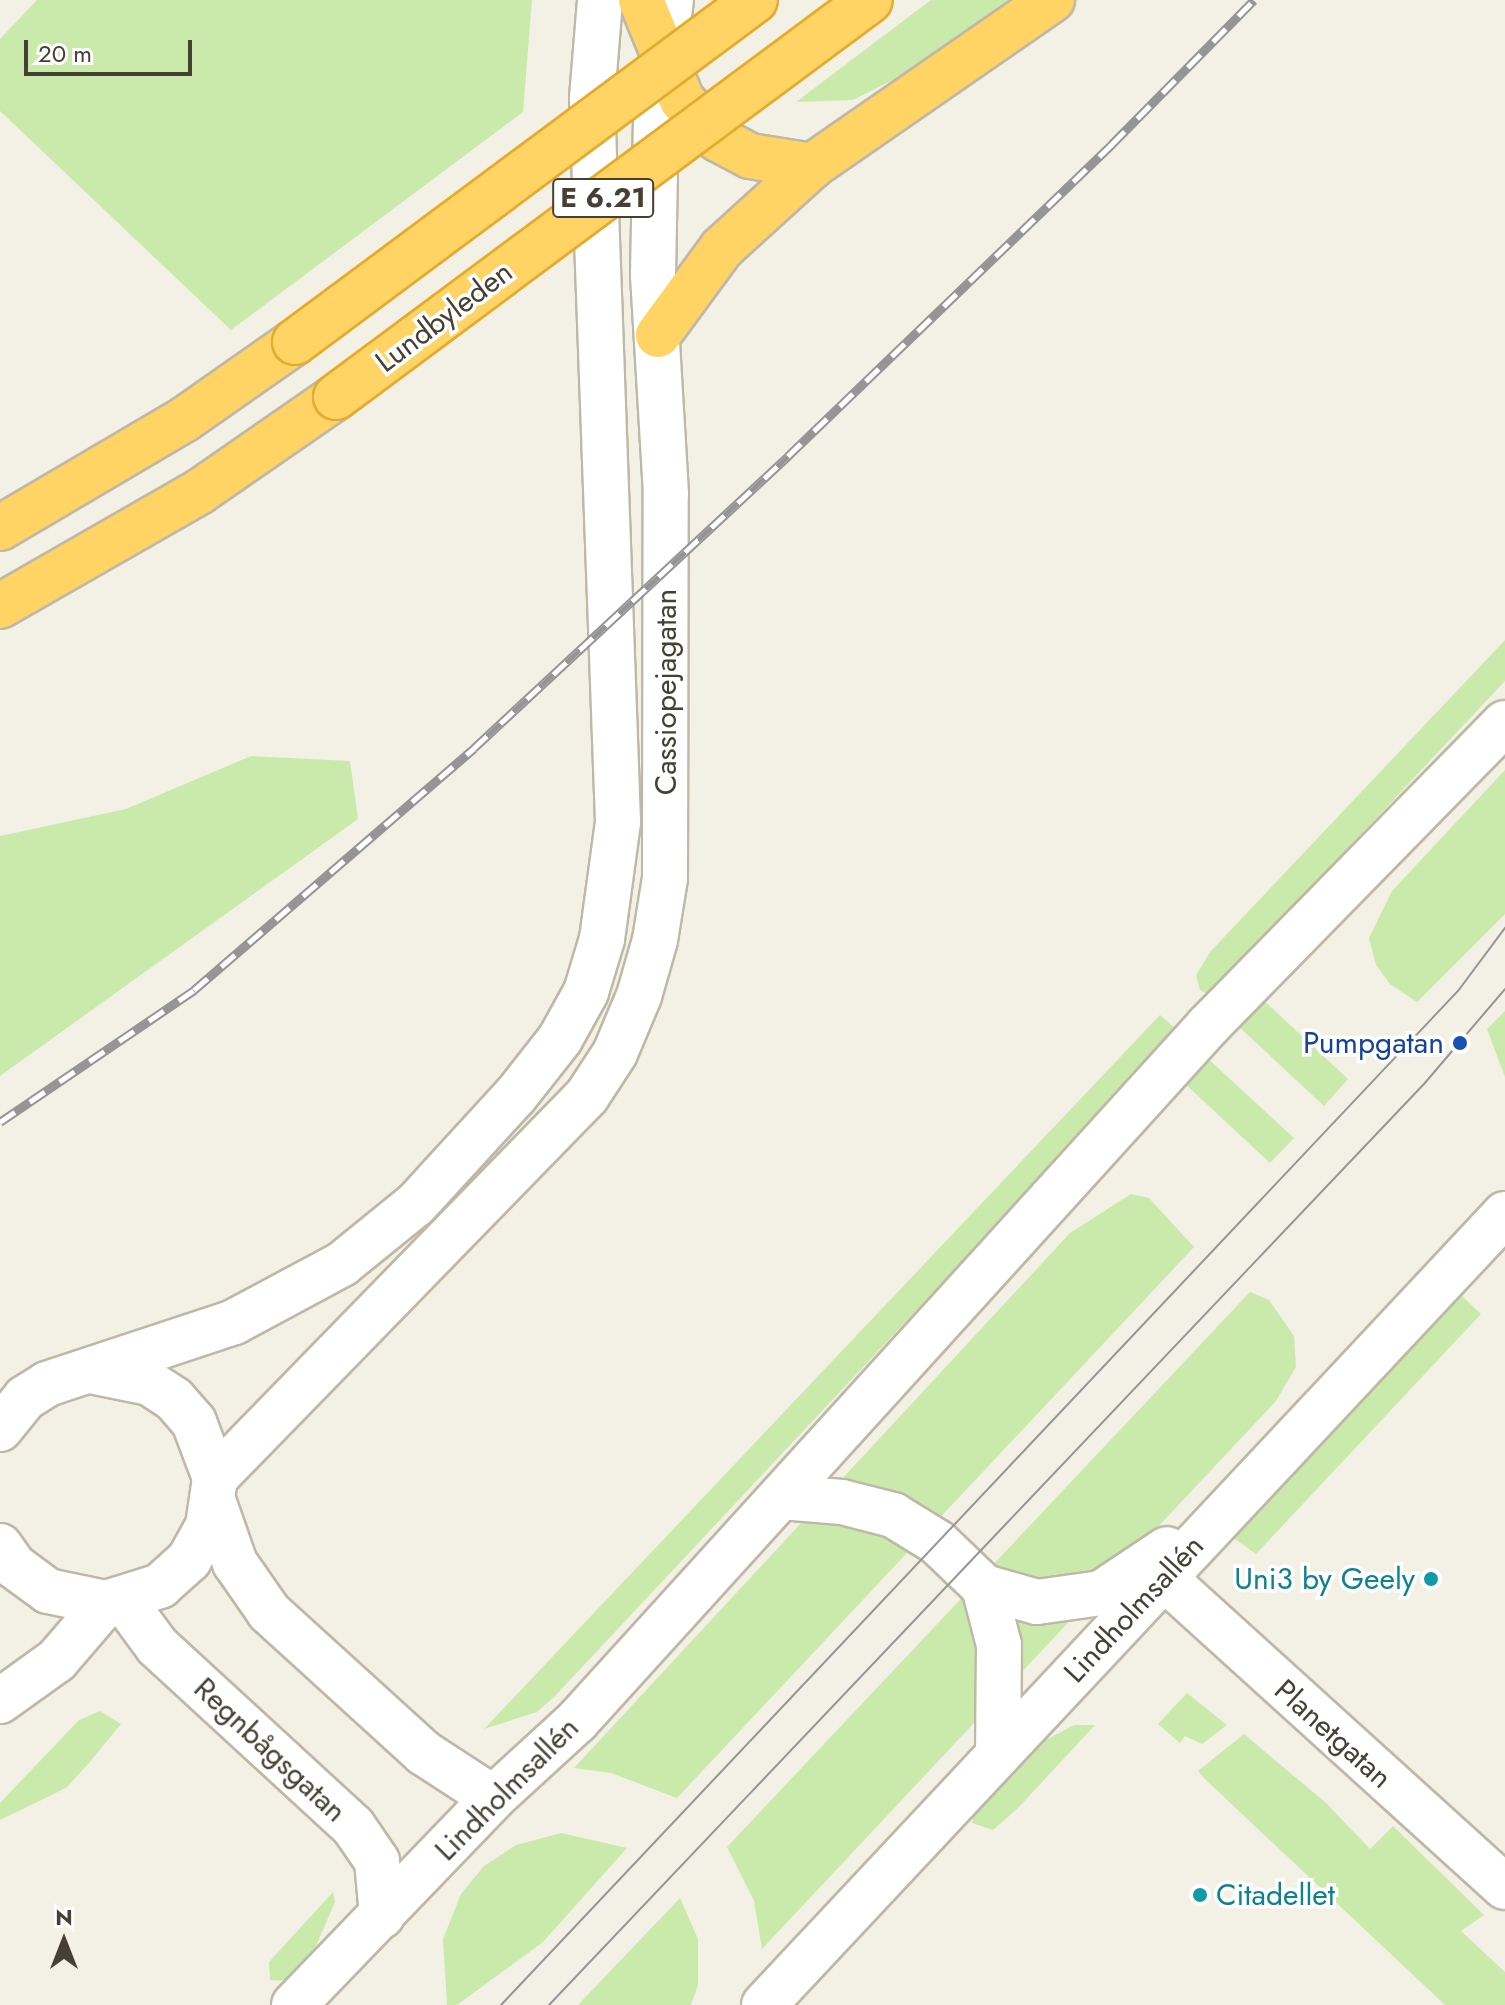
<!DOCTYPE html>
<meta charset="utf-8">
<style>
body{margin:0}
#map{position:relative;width:1505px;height:2005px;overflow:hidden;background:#f3f0e5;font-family:Jost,sans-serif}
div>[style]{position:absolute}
.green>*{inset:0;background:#caeaab}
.roads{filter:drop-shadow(2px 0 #bfb8a7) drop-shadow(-2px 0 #bfb8a7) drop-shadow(0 2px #bfb8a7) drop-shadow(0 -2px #bfb8a7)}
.street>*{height:44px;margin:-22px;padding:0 22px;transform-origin:22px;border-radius:22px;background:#fff}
.highway>*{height:44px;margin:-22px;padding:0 22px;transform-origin:22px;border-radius:22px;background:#ffd464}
.tram>*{height:2px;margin:-1px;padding:0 1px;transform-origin:1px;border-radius:1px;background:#959595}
.rail>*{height:9px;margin-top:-4.5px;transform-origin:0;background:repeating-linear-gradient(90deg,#fff 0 18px,#959595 0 36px);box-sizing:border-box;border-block:2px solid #959595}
.bridges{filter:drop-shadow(2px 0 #e4ab2e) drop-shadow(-2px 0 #e4ab2e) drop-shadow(0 2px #e4ab2e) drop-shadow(0 -2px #e4ab2e)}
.highway-bridge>*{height:44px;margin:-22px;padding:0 22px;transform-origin:22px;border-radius:22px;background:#ffd464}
.dots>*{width:22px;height:22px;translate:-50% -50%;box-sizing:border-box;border:4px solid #fff;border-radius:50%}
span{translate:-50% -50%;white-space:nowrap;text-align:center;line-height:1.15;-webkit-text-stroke:7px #fff;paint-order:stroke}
.shield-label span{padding:2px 6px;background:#fff;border:2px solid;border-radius:6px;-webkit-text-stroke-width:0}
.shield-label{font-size:28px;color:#464034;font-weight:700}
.street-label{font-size:30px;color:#464034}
.transit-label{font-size:30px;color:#164399}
.right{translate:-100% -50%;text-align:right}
.culture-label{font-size:30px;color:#0d838f}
.left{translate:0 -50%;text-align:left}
.north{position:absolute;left:24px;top:1901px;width:80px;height:80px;-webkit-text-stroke:6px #fff;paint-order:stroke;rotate:0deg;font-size:22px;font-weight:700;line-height:32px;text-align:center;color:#464034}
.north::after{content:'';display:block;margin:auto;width:28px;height:36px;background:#464034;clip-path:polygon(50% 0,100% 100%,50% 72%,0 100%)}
.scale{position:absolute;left:24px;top:40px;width:168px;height:36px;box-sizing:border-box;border:4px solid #464034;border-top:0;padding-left:10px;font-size:24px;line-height:28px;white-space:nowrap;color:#464034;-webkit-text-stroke:6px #fff;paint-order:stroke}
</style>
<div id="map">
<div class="green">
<div style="clip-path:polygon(37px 0,532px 0,523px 112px,231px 330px,0 111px,0 39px)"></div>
<div style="clip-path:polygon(931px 0,1016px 0,938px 57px,853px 100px,796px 102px)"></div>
<div style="clip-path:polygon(1505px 640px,1505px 681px,1210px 995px,1200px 990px,1196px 975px,1210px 952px)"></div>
<div style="clip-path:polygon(251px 756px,350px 761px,358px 819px,0 1076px,0 836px,126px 809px)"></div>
<div style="clip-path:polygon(1505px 770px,1505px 914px,1417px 1002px,1390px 984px,1376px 965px,1369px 938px,1392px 891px)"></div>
<div style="clip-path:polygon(1260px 997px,1348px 1079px,1324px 1106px,1236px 1024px)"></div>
<div style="clip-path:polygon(1505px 1011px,1505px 1077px,1487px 1029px)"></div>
<div style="clip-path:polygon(1160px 1015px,1178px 1031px,555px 1696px,537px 1712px,484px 1729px)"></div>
<div style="clip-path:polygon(1205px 1056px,1294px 1138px,1270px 1163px,1182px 1081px)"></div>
<div style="clip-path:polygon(1131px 1194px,1149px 1198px,1194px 1247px,677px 1798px,611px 1773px,574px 1768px,1070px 1233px)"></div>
<div style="clip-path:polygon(1250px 1292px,1269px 1300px,1294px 1336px,1296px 1367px,1276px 1401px,762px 1949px,754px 1901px,727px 1847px)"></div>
<div style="clip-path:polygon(1461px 1295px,1481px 1314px,1256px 1554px,1232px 1537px)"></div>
<div style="clip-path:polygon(1187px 1693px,1227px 1725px,1202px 1744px,1185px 1736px,1180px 1743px,1158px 1724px)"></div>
<div style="clip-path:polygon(100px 1711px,121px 1724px,89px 1763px,66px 1788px,0 1820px,0 1803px,79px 1720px)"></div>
<div style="clip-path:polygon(1074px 1725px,1095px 1725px,1018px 1808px,993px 1830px,972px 1823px,974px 1813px,1040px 1743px)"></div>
<div style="clip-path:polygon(1244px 1734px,1326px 1803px,1370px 1849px,1393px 1826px,1484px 1915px,1461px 1931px,1505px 1972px,1505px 2005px,1445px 2005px,1206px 1780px,1198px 1771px)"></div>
<div style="clip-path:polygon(561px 1833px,627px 1848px,543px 1942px,457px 2005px,447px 2005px,443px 1939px,461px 1894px,484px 1866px,516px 1845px)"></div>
<div style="clip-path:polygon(333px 1892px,335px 1902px,316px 1946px,291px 1981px,270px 1980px,269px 1962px)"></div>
<div style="clip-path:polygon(680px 1898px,698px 1939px,698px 1985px,691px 2005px,578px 2005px)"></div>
</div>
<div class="roads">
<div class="street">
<div style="left:0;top:1429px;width:40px;rotate:-51deg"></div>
<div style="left:25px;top:1398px;width:26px;rotate:-32deg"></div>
<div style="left:47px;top:1384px;width:197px;rotate:-18.3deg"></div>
<div style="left:234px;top:1322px;width:123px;rotate:-28.2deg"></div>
<div style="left:342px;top:1264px;width:95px;rotate:-39deg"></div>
<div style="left:416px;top:1204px;width:148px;rotate:-47.5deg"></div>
<div style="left:516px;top:1095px;width:71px;rotate:-51.8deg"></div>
<div style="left:560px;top:1039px;width:54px;rotate:-61deg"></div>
<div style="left:586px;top:992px;width:55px;rotate:-73.2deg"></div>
<div style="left:602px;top:939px;width:118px;rotate:-82.2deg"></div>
<div style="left:618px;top:822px;width:724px;rotate:-92.06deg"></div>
<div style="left:592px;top:98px;width:98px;rotate:-85.3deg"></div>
<div style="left:215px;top:1478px;width:533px;rotate:-45.76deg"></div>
<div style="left:587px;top:1096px;width:51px;rotate:-56.9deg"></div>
<div style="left:615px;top:1053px;width:62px;rotate:-67.2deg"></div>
<div style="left:639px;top:996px;width:58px;rotate:-74.1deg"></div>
<div style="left:655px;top:940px;width:63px;rotate:-80.8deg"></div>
<div style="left:665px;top:878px;width:384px;rotate:-89.9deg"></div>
<div style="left:666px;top:494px;width:219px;rotate:-93.4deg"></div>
<div style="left:653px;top:275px;width:155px;rotate:-88.9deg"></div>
<div style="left:656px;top:120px;width:121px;rotate:-82.9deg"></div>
<div style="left:781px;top:1497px;width:61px;rotate:4.7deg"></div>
<div style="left:842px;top:1502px;width:53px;rotate:14.3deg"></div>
<div style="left:893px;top:1515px;width:52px;rotate:31.5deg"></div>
<div style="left:937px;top:1542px;width:65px;rotate:43.8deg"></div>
<div style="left:984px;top:1587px;width:60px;rotate:75.5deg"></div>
<div style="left:999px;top:1645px;width:110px;rotate:90.5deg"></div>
<div style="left:214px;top:1503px;width:64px;rotate:70.7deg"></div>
<div style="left:235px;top:1563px;width:60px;rotate:55.2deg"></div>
<div style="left:269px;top:1612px;width:210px;rotate:42.3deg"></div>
<div style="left:424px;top:1753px;width:82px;rotate:33.1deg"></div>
<div style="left:0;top:1546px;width:24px;rotate:55deg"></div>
<div style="left:14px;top:1566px;width:42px;rotate:36.3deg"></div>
<div style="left:48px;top:1591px;width:59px;rotate:11.7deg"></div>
<div style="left:106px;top:1603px;width:57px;rotate:-17.5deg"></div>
<div style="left:160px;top:1586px;width:39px;rotate:-42deg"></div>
<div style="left:189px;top:1560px;width:39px;rotate:-61deg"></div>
<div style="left:208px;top:1526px;width:49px;rotate:-81.7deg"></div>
<div style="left:215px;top:1478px;width:60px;rotate:-110.6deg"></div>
<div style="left:194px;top:1422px;width:30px;rotate:-131deg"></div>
<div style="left:174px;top:1399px;width:30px;rotate:-147deg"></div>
<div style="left:149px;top:1383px;width:55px;rotate:-168.5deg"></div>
<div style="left:1164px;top:1578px;width:460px;rotate:42.2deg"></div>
<div style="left:984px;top:1587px;width:55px;rotate:15.8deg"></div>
<div style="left:1037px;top:1602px;width:65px;rotate:-8deg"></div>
<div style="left:1101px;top:1593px;width:79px;rotate:-33.7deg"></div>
<div style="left:124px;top:1601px;width:56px;rotate:53.7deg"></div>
<div style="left:157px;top:1646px;width:266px;rotate:42.6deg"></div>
<div style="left:353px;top:1826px;width:42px;rotate:55.6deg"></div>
<div style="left:377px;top:1861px;width:55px;rotate:84.8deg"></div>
<div style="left:0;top:1701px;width:70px;rotate:-35.7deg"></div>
<div style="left:57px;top:1660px;width:75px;rotate:-49.3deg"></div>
<div style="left:294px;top:2005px;width:287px;rotate:-46.1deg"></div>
<div style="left:493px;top:1798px;width:114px;rotate:-42.5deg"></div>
<div style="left:577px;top:1721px;width:939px;rotate:-47.76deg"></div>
<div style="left:1208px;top:1026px;width:424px;rotate:-45.6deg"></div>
<div style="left:764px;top:2005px;width:1084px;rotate:-46.87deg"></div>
</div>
<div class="highway">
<div style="left:641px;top:0;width:108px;rotate:67.7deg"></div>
<div style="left:682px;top:100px;width:53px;rotate:47.3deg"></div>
<div style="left:718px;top:139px;width:36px;rotate:28deg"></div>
<div style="left:750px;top:156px;width:63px;rotate:9.2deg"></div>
<div style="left:658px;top:335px;width:108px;rotate:-53.7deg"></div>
<div style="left:722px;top:248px;width:122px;rotate:-42.3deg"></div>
<div style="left:812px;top:166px;width:292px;rotate:-34.7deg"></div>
<div style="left:0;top:528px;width:215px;rotate:-30.5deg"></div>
<div style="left:185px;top:419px;width:134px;rotate:-35deg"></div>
<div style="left:0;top:606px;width:229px;rotate:-29.8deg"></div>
<div style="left:199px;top:492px;width:167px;rotate:-34.7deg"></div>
</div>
</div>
<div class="tram">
<div style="left:501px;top:2005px;width:1394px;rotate:-46.66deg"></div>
<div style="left:1458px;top:991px;width:79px;rotate:-53.3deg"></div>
<div style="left:549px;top:2005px;width:1270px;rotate:-46.47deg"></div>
<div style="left:1424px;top:1084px;width:125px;rotate:-49.5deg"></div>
</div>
<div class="rail">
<div style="left:0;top:1122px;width:235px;rotate:-34.2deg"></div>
<div style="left:194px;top:990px;width:370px;rotate:-40.8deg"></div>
<div style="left:474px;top:748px;width:429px;rotate:-42.9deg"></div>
<div style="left:788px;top:456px;width:450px;rotate:-43.9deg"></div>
<div style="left:1112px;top:144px;width:202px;rotate:-45.4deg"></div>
</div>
<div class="bridges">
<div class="highway-bridge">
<div style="left:295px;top:342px;width:573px;rotate:-36.63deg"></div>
<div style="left:336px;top:397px;width:665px;rotate:-36.63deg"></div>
</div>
</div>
<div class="dots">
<div style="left:1460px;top:1043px;background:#1a4fb4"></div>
<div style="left:1431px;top:1579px;background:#0f9aa8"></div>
<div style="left:1200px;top:1895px;background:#0f9aa8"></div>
</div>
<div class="shield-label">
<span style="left:603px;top:198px">E 6.21</span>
</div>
<div class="street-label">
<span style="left:444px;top:317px;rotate:-37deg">Lundbyleden</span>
<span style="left:666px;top:692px;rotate:-90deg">Cassiopejagatan</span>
<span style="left:1134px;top:1609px;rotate:-47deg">Lindholmsallén</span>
<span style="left:1333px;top:1734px;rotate:42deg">Planetgatan</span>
<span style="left:270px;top:1750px;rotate:43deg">Regnbågsgatan</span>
<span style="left:507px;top:1789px;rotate:-45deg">Lindholmsallén</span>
</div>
<div class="transit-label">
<span class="right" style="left:1444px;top:1043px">Pumpgatan</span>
</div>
<div class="culture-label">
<span class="right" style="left:1415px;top:1579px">Uni3 by Geely</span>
<span class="left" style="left:1216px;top:1895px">Citadellet</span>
</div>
<div class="north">N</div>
<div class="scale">20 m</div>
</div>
